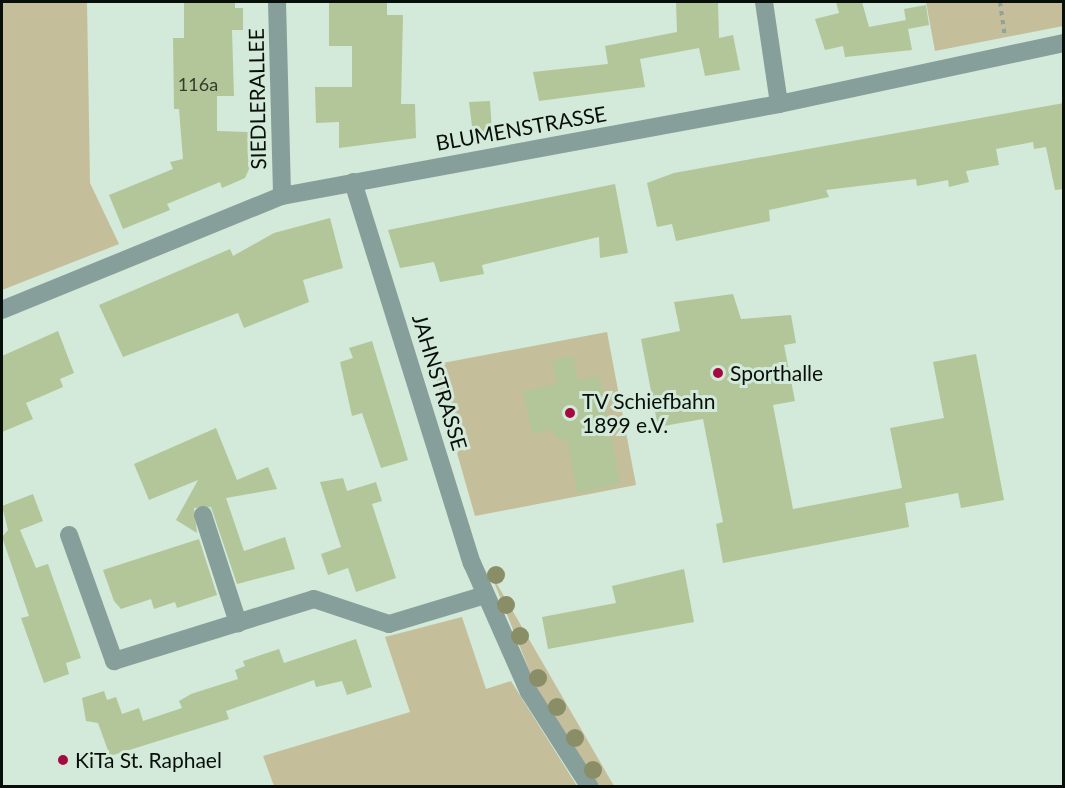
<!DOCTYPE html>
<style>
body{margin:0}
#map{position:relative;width:1065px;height:788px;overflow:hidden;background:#d3e9d9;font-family:Lato,sans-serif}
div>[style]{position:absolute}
.green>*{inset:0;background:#c5be9a}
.building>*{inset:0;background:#b3c699}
.path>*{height:4px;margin-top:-2px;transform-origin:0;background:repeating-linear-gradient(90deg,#91a296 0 4.5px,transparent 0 9px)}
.minor>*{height:18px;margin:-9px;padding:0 9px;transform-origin:9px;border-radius:9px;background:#869f9b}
.trees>*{width:18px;height:18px;margin:-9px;border-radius:50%;background:#8a8e66}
.dots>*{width:16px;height:16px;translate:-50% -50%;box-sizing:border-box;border:3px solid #d3e9d9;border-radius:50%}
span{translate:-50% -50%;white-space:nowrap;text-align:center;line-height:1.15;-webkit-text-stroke:6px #d3e9d9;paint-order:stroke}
.number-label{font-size:18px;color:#333d2e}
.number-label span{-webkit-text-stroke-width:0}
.street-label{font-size:21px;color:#080f0a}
.poi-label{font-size:21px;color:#080f0a}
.left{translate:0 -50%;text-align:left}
.frame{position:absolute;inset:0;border:3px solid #080f0a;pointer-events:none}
</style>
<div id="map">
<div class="green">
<div style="clip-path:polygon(2px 2px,87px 2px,90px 183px,119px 244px,2px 290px)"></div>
<div style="clip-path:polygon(926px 2px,1063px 2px,1063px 26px,935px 51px)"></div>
<div style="clip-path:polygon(607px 332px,636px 485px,475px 516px,432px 365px)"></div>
<div style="clip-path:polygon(490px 572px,614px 786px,597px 786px,538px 692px)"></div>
<div style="clip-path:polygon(462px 617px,486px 689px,511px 681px,577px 786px,274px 786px,263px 756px,410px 712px,385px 637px)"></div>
</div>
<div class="building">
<div style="clip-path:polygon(184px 2px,235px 2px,235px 8px,243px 8px,243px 30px,232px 30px,234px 96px,217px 96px,217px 131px,248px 132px,249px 169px,245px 178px,222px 188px,220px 182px,167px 204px,170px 210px,123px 229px,109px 195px,173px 169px,170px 162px,183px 159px,179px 109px,174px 109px,173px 38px,184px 38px)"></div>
<div style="clip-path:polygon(329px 2px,387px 2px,387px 15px,403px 15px,401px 104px,415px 104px,416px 138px,339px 148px,339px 122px,316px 123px,315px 87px,352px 87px,352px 46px,329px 46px)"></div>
<div style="clip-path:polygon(676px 2px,718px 2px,719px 38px,733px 35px,740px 70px,705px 76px,699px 48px,640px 59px,645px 87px,539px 101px,533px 72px,608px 64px,605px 46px,677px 32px)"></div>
<div style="clip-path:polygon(836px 2px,862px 2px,869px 27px,906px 20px,907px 28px,904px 9px,926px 5px,929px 25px,908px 29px,912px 50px,845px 57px,843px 46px,825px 50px,815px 19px,839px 13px)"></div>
<div style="clip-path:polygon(490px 101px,492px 131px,473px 134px,469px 102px)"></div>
<div style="clip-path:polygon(1064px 103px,1064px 189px,1055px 190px,1046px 147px,1034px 149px,1033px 142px,996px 149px,999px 165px,966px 171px,969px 182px,949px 187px,948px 180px,917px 186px,916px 179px,826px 190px,829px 197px,769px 210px,770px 221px,676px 241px,672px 224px,657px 227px,647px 183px,674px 173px)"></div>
<div style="clip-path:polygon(615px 184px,628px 253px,600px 258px,599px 237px,594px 238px,482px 265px,484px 274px,440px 282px,434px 262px,400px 268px,388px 230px)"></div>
<div style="clip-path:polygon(330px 218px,343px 268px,303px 280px,309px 302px,244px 328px,238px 313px,123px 357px,99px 305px,230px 249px,233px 256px,274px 233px)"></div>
<div style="clip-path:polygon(733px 294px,741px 319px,791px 315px,796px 343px,784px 345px,795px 401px,773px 405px,793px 509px,902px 488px,890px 428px,944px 418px,933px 362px,976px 354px,1004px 500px,961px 508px,958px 493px,905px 503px,909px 527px,723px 563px,716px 524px,723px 522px,703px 419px,658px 427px,641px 339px,680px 331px,674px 302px)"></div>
<div style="clip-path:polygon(58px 331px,74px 373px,60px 379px,63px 387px,26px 403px,33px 419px,2px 432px,2px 356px)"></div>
<div style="clip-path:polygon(372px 341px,408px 460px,381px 468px,362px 413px,352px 416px,340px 362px,353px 358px,349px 348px)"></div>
<div style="clip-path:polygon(573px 355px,578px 380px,600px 376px,620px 484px,577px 493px,568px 444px,549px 430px,532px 434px,523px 391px,557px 384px,552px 360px)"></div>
<div style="clip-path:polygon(216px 428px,237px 480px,268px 467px,277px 489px,226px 498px,244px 551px,285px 537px,295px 569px,237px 584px,211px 507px,194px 508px,197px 533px,176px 520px,198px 480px,149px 500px,134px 464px)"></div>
<div style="clip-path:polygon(343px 478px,347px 491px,376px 482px,382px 501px,372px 504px,396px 578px,356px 592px,348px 568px,328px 575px,321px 554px,341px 547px,320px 482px)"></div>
<div style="clip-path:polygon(33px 494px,43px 521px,20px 530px,36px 568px,48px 564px,81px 658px,66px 663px,69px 674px,44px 683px,21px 618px,29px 616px,2px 537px,8px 530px,2px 506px)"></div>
<div style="clip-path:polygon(199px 539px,217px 595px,177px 608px,175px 602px,154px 609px,151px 599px,121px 609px,114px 601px,103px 570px)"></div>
<div style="clip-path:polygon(684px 569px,694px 622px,548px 649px,542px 617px,616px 603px,612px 586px)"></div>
<div style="clip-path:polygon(356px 639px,372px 687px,347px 695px,342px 681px,316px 687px,314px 680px,226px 711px,229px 719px,110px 756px,98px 723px,86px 721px,82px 698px,104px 691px,107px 700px,116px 697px,122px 714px,139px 708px,143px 721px,182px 708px,179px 701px,191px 694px,238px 679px,235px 670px,245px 666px,243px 661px,279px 649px,284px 663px)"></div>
</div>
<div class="path">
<div style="left:1000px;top:2px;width:34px;rotate:82deg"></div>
</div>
<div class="minor">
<div style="left:277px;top:2px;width:194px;rotate:88.5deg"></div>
<div style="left:764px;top:2px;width:103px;rotate:81.6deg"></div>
<div style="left:353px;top:182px;width:399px;rotate:72.7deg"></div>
<div style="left:472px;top:563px;width:141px;rotate:66.2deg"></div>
<div style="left:529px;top:692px;width:112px;rotate:57.4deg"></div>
<div style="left:2px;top:310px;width:302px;rotate:-22.2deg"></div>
<div style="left:282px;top:196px;width:505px;rotate:-10.49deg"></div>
<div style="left:779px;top:104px;width:291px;rotate:-12.1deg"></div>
<div style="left:203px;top:515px;width:114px;rotate:72deg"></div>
<div style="left:69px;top:535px;width:134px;rotate:70.3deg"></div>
<div style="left:114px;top:661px;width:209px;rotate:-17.2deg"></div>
<div style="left:314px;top:599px;width:79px;rotate:18.4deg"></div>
<div style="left:389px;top:624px;width:100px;rotate:-16.8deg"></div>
</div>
<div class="trees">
<div style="left:496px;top:575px"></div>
<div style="left:506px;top:605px"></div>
<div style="left:520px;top:636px"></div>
<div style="left:538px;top:678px"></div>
<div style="left:557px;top:707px"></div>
<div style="left:575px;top:738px"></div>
<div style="left:593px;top:770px"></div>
</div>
<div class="dots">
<div style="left:718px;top:373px;background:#a40a3f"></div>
<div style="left:570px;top:413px;background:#a40a3f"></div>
<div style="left:63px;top:760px;background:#a40a3f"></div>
</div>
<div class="number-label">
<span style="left:198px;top:84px">116a</span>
</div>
<div class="street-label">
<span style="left:257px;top:99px;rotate:-91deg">SIEDLERALLEE</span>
<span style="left:521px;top:128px;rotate:-10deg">BLUMENSTRASSE</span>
<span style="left:440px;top:382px;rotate:73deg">JAHNSTRASSE</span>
</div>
<div class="poi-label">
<span class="left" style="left:730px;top:373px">Sporthalle</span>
<span class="left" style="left:582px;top:413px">TV Schiefbahn<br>1899 e.V.</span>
<span class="left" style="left:75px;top:760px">KiTa St. Raphael</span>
</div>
<div class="frame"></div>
</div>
